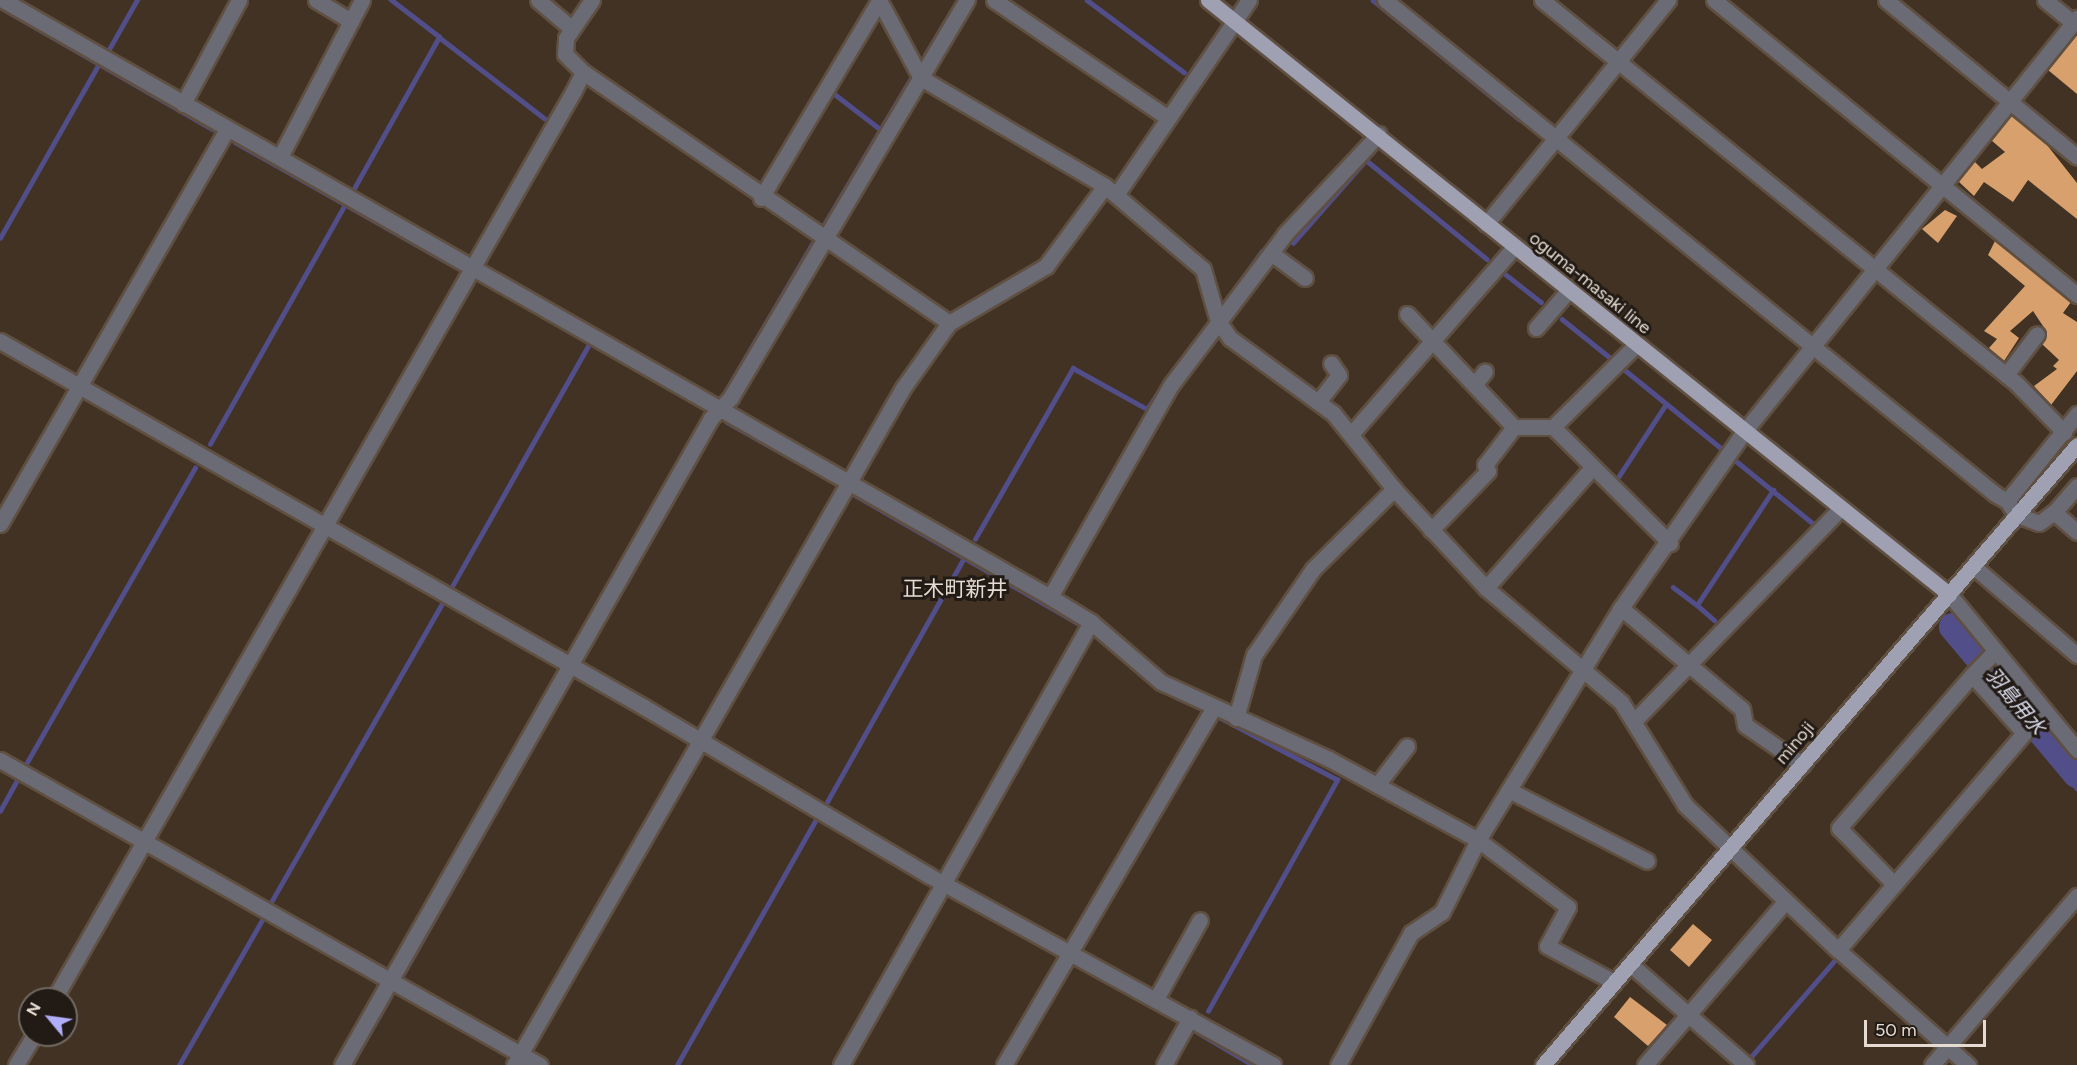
<!DOCTYPE html>
<meta charset="utf-8">
<style>
body{margin:0}
#map{position:relative;width:2077px;height:1065px;overflow:hidden;background:#413223;font-family:Figtree,"Noto Sans JP",sans-serif}
div>[style]{position:absolute}
.stream>*{height:4.5px;margin:-2.25px;padding:0 2.25px;transform-origin:2.25px;border-radius:2.25px;background:#524e89}
.river>*{height:28px;margin:-14px;padding:0 14px;transform-origin:14px;border-radius:14px;background:#524e89}
.building>*{inset:0;background:#d8a06c}
.roads{filter:drop-shadow(2px 0 #5f5042) drop-shadow(-2px 0 #5f5042) drop-shadow(0 2px #5f5042) drop-shadow(0 -2px #5f5042)}
.minor>*{height:15px;margin:-7.5px;padding:0 7.5px;transform-origin:7.5px;border-radius:7.5px;background:#6b6b75}
.major>*{height:15px;margin:-7.5px;padding:0 7.5px;transform-origin:7.5px;border-radius:7.5px;background:#a0a0b3}
span{translate:-50% -50%;white-space:nowrap;text-align:center;line-height:1.15;-webkit-text-stroke:6px #221b15;paint-order:stroke}
.street-label{font-size:18px;color:#e5dbd2}
.water-label{font-size:20px;color:#dcddef;font-style:italic}
.quarter-label{font-size:21px;color:#e5dbd2}
.north{position:absolute;left:18px;top:987px;width:60px;height:60px;box-sizing:border-box;background:#221b15;border:2px solid #706861;border-radius:50%;rotate:299deg;font-size:16px;font-weight:700;line-height:24px;text-align:center;color:#e5dbd2}
.north::after{content:'';display:block;margin:auto;width:21px;height:27px;background:#b0aefa;clip-path:polygon(50% 0,100% 100%,50% 72%,0 100%)}
.scale{position:absolute;left:1864px;top:1020px;width:122px;height:27px;box-sizing:border-box;border:3px solid #e5dbd2;border-top:0;padding-left:8px;font-size:18px;line-height:21px;white-space:nowrap;color:#e5dbd2;-webkit-text-stroke:4px #221b15;paint-order:stroke}
</style>
<div id="map">
<div class="stream">
<div style="left:1087px;top:0;width:121px;rotate:36.6deg"></div>
<div style="left:1373px;top:0;width:188px;rotate:39.2deg"></div>
<div style="left:0;top:7px;width:245px;rotate:29.9deg"></div>
<div style="left:439px;top:37px;width:133px;rotate:37.6deg"></div>
<div style="left:108px;top:51px;width:59px;rotate:-60.4deg"></div>
<div style="left:925px;top:55px;width:52px;rotate:-59deg"></div>
<div style="left:832px;top:92px;width:61px;rotate:37.6deg"></div>
<div style="left:235px;top:142px;width:254px;rotate:29.5deg"></div>
<div style="left:1366px;top:160px;width:156px;rotate:39.3deg"></div>
<div style="left:352px;top:192px;width:178px;rotate:-60.7deg"></div>
<div style="left:439px;top:37px;width:61px;rotate:-142.4deg"></div>
<div style="left:822px;top:228px;width:174px;rotate:-59.3deg"></div>
<div style="left:0;top:238px;width:200px;rotate:-60.4deg"></div>
<div style="left:1293px;top:243px;width:121px;rotate:-48.7deg"></div>
<div style="left:1504px;top:273px;width:47px;rotate:38.1deg"></div>
<div style="left:1236px;top:287px;width:44px;rotate:-54.2deg"></div>
<div style="left:1562px;top:319px;width:65px;rotate:38.8deg"></div>
<div style="left:1625px;top:370px;width:124px;rotate:39.1deg"></div>
<div style="left:724px;top:394px;width:174px;rotate:-59.6deg"></div>
<div style="left:727px;top:422px;width:120px;rotate:29.3deg"></div>
<div style="left:210px;top:444px;width:275px;rotate:-60.6deg"></div>
<div style="left:1735px;top:460px;width:103px;rotate:39.1deg"></div>
<div style="left:1615px;top:482px;width:93px;rotate:-56.8deg"></div>
<div style="left:855px;top:495px;width:257px;rotate:29.9deg"></div>
<div style="left:975px;top:539px;width:197px;rotate:-60.2deg"></div>
<div style="left:1073px;top:368px;width:85px;rotate:29deg"></div>
<div style="left:1147px;top:409px;width:47px;rotate:-56.3deg"></div>
<div style="left:1673px;top:587px;width:30px;rotate:37deg"></div>
<div style="left:1697px;top:605px;width:138px;rotate:-56.5deg"></div>
<div style="left:450px;top:590px;width:284px;rotate:-60.5deg"></div>
<div style="left:1697px;top:605px;width:23px;rotate:41deg"></div>
<div style="left:604px;top:621px;width:202px;rotate:-60.3deg"></div>
<div style="left:1139px;top:673px;width:28px;rotate:38deg"></div>
<div style="left:1176px;top:697px;width:22px;rotate:24deg"></div>
<div style="left:2031px;top:733px;width:72px;rotate:50.1deg"></div>
<div style="left:2028px;top:735px;width:12px;rotate:-48deg"></div>
<div style="left:26px;top:764px;width:341px;rotate:-60.3deg"></div>
<div style="left:827px;top:802px;width:280px;rotate:-60.7deg"></div>
<div style="left:0;top:811px;width:37px;rotate:-61deg"></div>
<div style="left:270px;top:904px;width:348px;rotate:-60.2deg"></div>
<div style="left:402px;top:976px;width:259px;rotate:-60.4deg"></div>
<div style="left:1208px;top:1011px;width:265px;rotate:-60.8deg"></div>
<div style="left:1337px;top:780px;width:132px;rotate:-152.1deg"></div>
<div style="left:1197px;top:1032px;width:65px;rotate:30.5deg"></div>
<div style="left:1750px;top:1058px;width:128px;rotate:-49.1deg"></div>
<div style="left:179px;top:1065px;width:167px;rotate:-60.2deg"></div>
<div style="left:351px;top:1065px;width:78px;rotate:-60.2deg"></div>
<div style="left:677px;top:1065px;width:280px;rotate:-60.5deg"></div>
</div>
<div class="river">
<div style="left:1953px;top:627px;width:192px;rotate:49.9deg"></div>
</div>
<div class="building">
<div style="clip-path:polygon(2077px 35px,2077px 94px,2048px 70px)"></div>
<div style="clip-path:polygon(2011px 115px,2047px 145px,2077px 183px,2077px 219px,2028px 180px,2013px 202px,1984px 182px,1974px 196px,1958px 181px,1975px 162px,1982px 169px,2005px 152px,1991px 140px)"></div>
<div style="clip-path:polygon(1945px 210px,1957px 216px,1938px 243px,1922px 229px)"></div>
<div style="clip-path:polygon(1995px 241px,2071px 302px,2063px 313px,2077px 322px,2077px 371px,2051px 405px,2034px 386px,2057px 369px,2053px 366px,2059px 360px,2042px 344px,2047px 332px,2033px 311px,2010px 331px,2019px 338px,2004px 361px,1989px 348px,1997px 339px,1984px 331px,2025px 286px,1988px 255px)"></div>
<div style="clip-path:polygon(1693px 924px,1712px 940px,1689px 967px,1670px 950px)"></div>
<div style="clip-path:polygon(1630px 997px,1667px 1025px,1648px 1046px,1614px 1017px)"></div>
</div>
<div class="roads">
<div class="minor">
<div style="left:3px;top:0;width:1205px;rotate:29.69deg"></div>
<div style="left:1050px;top:597px;width:48px;rotate:31.4deg"></div>
<div style="left:1091px;top:622px;width:92px;rotate:40.6deg"></div>
<div style="left:1161px;top:682px;width:185px;rotate:24.6deg"></div>
<div style="left:1329px;top:759px;width:170px;rotate:28.5deg"></div>
<div style="left:1478px;top:840px;width:112px;rotate:36.7deg"></div>
<div style="left:1568px;top:907px;width:44px;rotate:118.3deg"></div>
<div style="left:1547px;top:946px;width:76px;rotate:28.2deg"></div>
<div style="left:316px;top:0;width:41px;rotate:31deg"></div>
<div style="left:538px;top:0;width:43px;rotate:40.3deg"></div>
<div style="left:879px;top:0;width:89px;rotate:61.7deg"></div>
<div style="left:921px;top:78px;width:213px;rotate:30.4deg"></div>
<div style="left:1105px;top:186px;width:128px;rotate:40.3deg"></div>
<div style="left:1203px;top:269px;width:54px;rotate:73.9deg"></div>
<div style="left:1218px;top:321px;width:21px;rotate:55deg"></div>
<div style="left:1230px;top:338px;width:127px;rotate:36.1deg"></div>
<div style="left:1333px;top:413px;width:97px;rotate:51.2deg"></div>
<div style="left:1394px;top:489px;width:135px;rotate:47.1deg"></div>
<div style="left:1486px;top:588px;width:177px;rotate:40.2deg"></div>
<div style="left:1621px;top:702px;width:121px;rotate:58.1deg"></div>
<div style="left:1685px;top:805px;width:211px;rotate:43.5deg"></div>
<div style="left:994px;top:0;width:209px;rotate:34.1deg"></div>
<div style="left:1385px;top:0;width:785px;rotate:39deg"></div>
<div style="left:1995px;top:494px;width:14px;rotate:30deg"></div>
<div style="left:2007px;top:501px;width:112px;rotate:-51.2deg"></div>
<div style="left:1542px;top:0;width:609px;rotate:38.94deg"></div>
<div style="left:2016px;top:383px;width:69px;rotate:45.6deg"></div>
<div style="left:1714px;top:0;width:468px;rotate:39.1deg"></div>
<div style="left:1886px;top:0;width:247px;rotate:39.4deg"></div>
<div style="left:2045px;top:0;width:36px;rotate:39deg"></div>
<div style="left:583px;top:72px;width:444px;rotate:34.4deg"></div>
<div style="left:183px;top:104px;width:118px;rotate:-61.7deg"></div>
<div style="left:281px;top:155px;width:175px;rotate:-62.4deg"></div>
<div style="left:1116px;top:195px;width:236px;rotate:-55.7deg"></div>
<div style="left:761px;top:198px;width:230px;rotate:-59.1deg"></div>
<div style="left:1486px;top:224px;width:289px;rotate:-50.9deg"></div>
<div style="left:1271px;top:253px;width:42px;rotate:36.3deg"></div>
<div style="left:1407px;top:314px;width:156px;rotate:46.6deg"></div>
<div style="left:1514px;top:427px;width:39px"></div>
<div style="left:1553px;top:427px;width:165px;rotate:44.8deg"></div>
<div style="left:1536px;top:328px;width:50px;rotate:-49deg"></div>
<div style="left:0;top:341px;width:741px;rotate:29.61deg"></div>
<div style="left:644px;top:707px;width:330px;rotate:30.6deg"></div>
<div style="left:928px;top:875px;width:394px;rotate:28.8deg"></div>
<div style="left:2006px;top:375px;width:51px;rotate:-52.9deg"></div>
<div style="left:1475px;top:384px;width:16px;rotate:-52deg"></div>
<div style="left:1318px;top:402px;width:34px;rotate:-52deg"></div>
<div style="left:1339px;top:375px;width:14px;rotate:-124deg"></div>
<div style="left:1553px;top:427px;width:117px;rotate:-44.7deg"></div>
<div style="left:1352px;top:433px;width:247px;rotate:-48.9deg"></div>
<div style="left:2077px;top:486px;width:35px;rotate:131deg"></div>
<div style="left:2054px;top:512px;width:30px;rotate:41deg"></div>
<div style="left:2010px;top:506px;width:11px;rotate:52deg"></div>
<div style="left:2017px;top:515px;width:23px;rotate:20deg"></div>
<div style="left:2039px;top:523px;width:19px;rotate:-36deg"></div>
<div style="left:0;top:524px;width:456px;rotate:-60.1deg"></div>
<div style="left:1431px;top:530px;width:82px;rotate:-46deg"></div>
<div style="left:1488px;top:471px;width:7px;rotate:-117deg"></div>
<div style="left:1485px;top:465px;width:48px;rotate:-52.7deg"></div>
<div style="left:1973px;top:566px;width:137px;rotate:40.6deg"></div>
<div style="left:1486px;top:588px;width:159px;rotate:-48.6deg"></div>
<div style="left:1949px;top:594px;width:202px;rotate:50.6deg"></div>
<div style="left:1050px;top:597px;width:244px;rotate:-60.3deg"></div>
<div style="left:1171px;top:385px;width:189px;rotate:-52.9deg"></div>
<div style="left:1285px;top:234px;width:137px;rotate:-46.8deg"></div>
<div style="left:1621px;top:608px;width:158px;rotate:39.9deg"></div>
<div style="left:1742px;top:709px;width:16px;rotate:79deg"></div>
<div style="left:1745px;top:725px;width:70px;rotate:34.6deg"></div>
<div style="left:1972px;top:675px;width:33px;rotate:-46deg"></div>
<div style="left:1236px;top:718px;width:66px;rotate:-74.1deg"></div>
<div style="left:1254px;top:655px;width:104px;rotate:-55.5deg"></div>
<div style="left:1313px;top:569px;width:114px;rotate:-44.6deg"></div>
<div style="left:1634px;top:721px;width:294px;rotate:-45.8deg"></div>
<div style="left:0;top:760px;width:620px;rotate:29.46deg"></div>
<div style="left:1377px;top:785px;width:49px;rotate:-52.4deg"></div>
<div style="left:1509px;top:790px;width:155px;rotate:27.2deg"></div>
<div style="left:1894px;top:884px;width:78px;rotate:-134.5deg"></div>
<div style="left:1839px;top:828px;width:203px;rotate:-49deg"></div>
<div style="left:1972px;top:675px;width:78px;rotate:48.1deg"></div>
<div style="left:2024px;top:733px;width:286px;rotate:130.6deg"></div>
<div style="left:1838px;top:950px;width:174px;rotate:41.5deg"></div>
<div style="left:1630px;top:964px;width:154px;rotate:41deg"></div>
<div style="left:54px;top:999px;width:1045px;rotate:-60.22deg"></div>
<div style="left:573px;top:92px;width:22px;rotate:-63deg"></div>
<div style="left:583px;top:72px;width:25px;rotate:-135deg"></div>
<div style="left:565px;top:54px;width:16px;rotate:-86deg"></div>
<div style="left:566px;top:38px;width:46px;rotate:-55.6deg"></div>
<div style="left:1156px;top:999px;width:90px;rotate:-60.9deg"></div>
<div style="left:16px;top:1065px;width:35px;rotate:-59deg"></div>
<div style="left:342px;top:1065px;width:745px;rotate:-60.3deg"></div>
<div style="left:711px;top:418px;width:29px;rotate:-46deg"></div>
<div style="left:731px;top:397px;width:462px;rotate:-59.3deg"></div>
<div style="left:514px;top:1065px;width:781px;rotate:-60.12deg"></div>
<div style="left:903px;top:388px;width:80px;rotate:-54.7deg"></div>
<div style="left:949px;top:323px;width:113px;rotate:-30.4deg"></div>
<div style="left:1046px;top:266px;width:99px;rotate:-53.6deg"></div>
<div style="left:841px;top:1065px;width:509px;rotate:-60.56deg"></div>
<div style="left:1004px;top:1065px;width:415px;rotate:-59.6deg"></div>
<div style="left:1164px;top:1065px;width:54px;rotate:-61deg"></div>
<div style="left:1338px;top:1065px;width:151px;rotate:-61.1deg"></div>
<div style="left:1411px;top:933px;width:37px;rotate:-34deg"></div>
<div style="left:1442px;top:912px;width:80px;rotate:-63.4deg"></div>
<div style="left:1478px;top:840px;width:273px;rotate:-58.4deg"></div>
<div style="left:1621px;top:608px;width:213px;rotate:-55.1deg"></div>
<div style="left:1743px;top:433px;width:533px;rotate:-51.17deg"></div>
<div style="left:1645px;top:1065px;width:213px;rotate:-49.4deg"></div>
<div style="left:1932px;top:1065px;width:223px;rotate:-49.4deg"></div>
</div>
<div class="major">
<div style="left:1208px;top:0;width:950px;rotate:38.72deg"></div>
<div style="left:1543px;top:1065px;width:818px;rotate:-49.26deg"></div>
</div>
</div>
<div class="street-label">
<span style="left:1590px;top:283px;rotate:39deg">oguma-masaki line</span>
<span style="left:1795px;top:743px;rotate:-50deg">minoji</span>
</div>
<div class="water-label">
<span style="left:2015px;top:701px;rotate:50deg">羽島用水</span>
</div>
<div class="quarter-label">
<span style="left:955px;top:589px">正木町新井</span>
</div>
<div class="north">N</div>
<div class="scale">50 m</div>
</div>
